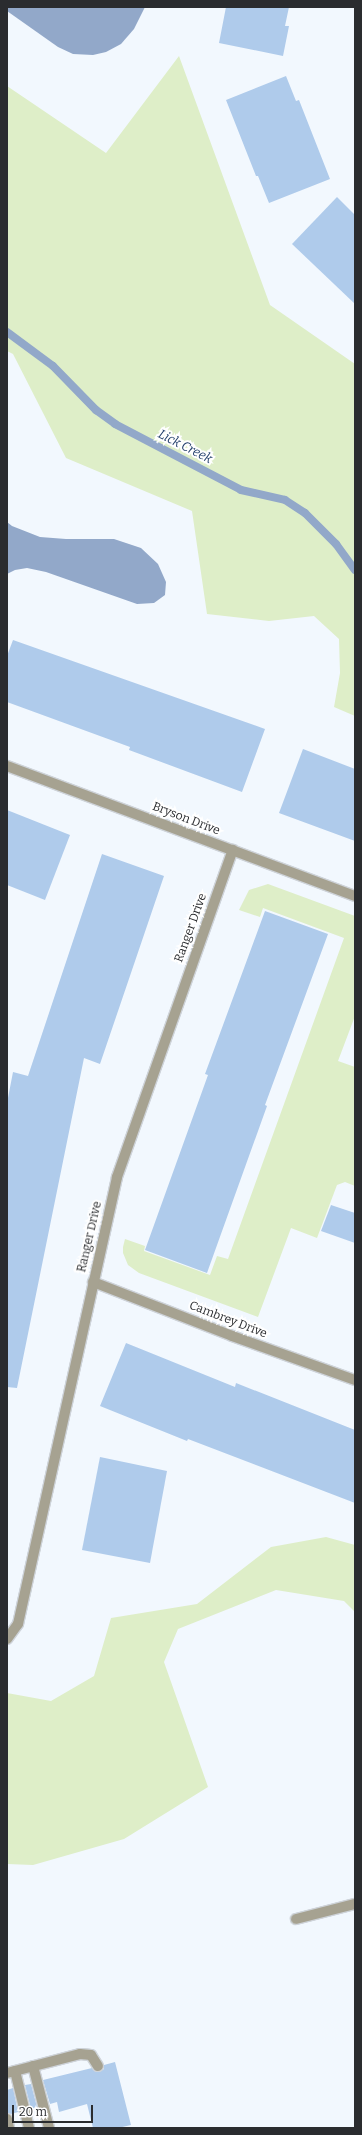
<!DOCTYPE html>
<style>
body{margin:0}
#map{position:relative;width:362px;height:2135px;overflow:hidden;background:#f2f8fe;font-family:Bitter,serif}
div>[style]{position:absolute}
.green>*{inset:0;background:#deeec8}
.water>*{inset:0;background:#92a8c9}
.stream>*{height:8px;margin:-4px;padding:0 4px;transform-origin:4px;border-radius:4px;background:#92a8c9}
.building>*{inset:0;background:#afcbeb}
.roads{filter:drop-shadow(1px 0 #ced3d9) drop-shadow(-1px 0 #ced3d9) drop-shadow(0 1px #ced3d9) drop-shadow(0 -1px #ced3d9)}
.lane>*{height:10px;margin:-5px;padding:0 5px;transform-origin:5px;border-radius:5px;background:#a6a291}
.street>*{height:10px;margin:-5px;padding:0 5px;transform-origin:5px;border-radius:5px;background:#a6a291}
span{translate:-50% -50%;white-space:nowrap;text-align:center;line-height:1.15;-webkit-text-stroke:4px #fff;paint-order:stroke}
.street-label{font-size:12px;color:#2a2c2f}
.water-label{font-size:13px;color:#213e6a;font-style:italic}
.frame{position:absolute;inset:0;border:8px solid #2a2c2f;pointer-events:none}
.scale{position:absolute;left:12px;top:2105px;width:81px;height:18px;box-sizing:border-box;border:2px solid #2a2c2f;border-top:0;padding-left:5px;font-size:12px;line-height:14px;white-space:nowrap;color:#2a2c2f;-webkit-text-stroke:3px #fff;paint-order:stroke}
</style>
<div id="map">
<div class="green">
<div style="clip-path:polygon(179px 56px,270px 305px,355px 364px,355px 716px,334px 707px,340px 673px,339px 639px,314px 616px,269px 621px,207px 614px,192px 511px,66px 458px,13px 354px,7px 351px,7px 86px,106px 153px)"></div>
<div style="clip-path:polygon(268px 884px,355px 916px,355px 1016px,338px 1061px,355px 1067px,355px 1186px,345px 1182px,337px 1185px,317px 1238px,291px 1228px,258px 1317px,139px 1273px,128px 1265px,123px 1253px,123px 1247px,125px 1239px,145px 1246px,144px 1251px,210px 1275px,217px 1256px,228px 1259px,344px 938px,263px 908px,260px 917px,239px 910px,249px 890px)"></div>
<div style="clip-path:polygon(326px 1537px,355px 1545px,355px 1612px,344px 1601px,276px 1590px,178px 1629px,164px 1662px,208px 1787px,124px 1839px,33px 1865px,7px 1864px,7px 1693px,51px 1701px,94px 1676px,111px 1618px,197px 1604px,271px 1547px)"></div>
</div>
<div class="water">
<div style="clip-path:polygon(7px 7px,145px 7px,134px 29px,121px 44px,106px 52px,93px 55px,73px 54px,58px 47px,7px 11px)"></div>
<div style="clip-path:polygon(7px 522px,12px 526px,40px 537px,66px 539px,114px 539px,141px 548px,158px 564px,166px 582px,165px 595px,154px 603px,137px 604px,46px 572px,27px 568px,15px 570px,7px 574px)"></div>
</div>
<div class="stream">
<div style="left:7px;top:332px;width:57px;rotate:36.5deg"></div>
<div style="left:53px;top:366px;width:62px;rotate:45.7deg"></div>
<div style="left:96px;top:410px;width:24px;rotate:36deg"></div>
<div style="left:115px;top:424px;width:142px;rotate:27.6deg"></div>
<div style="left:241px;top:490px;width:45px;rotate:12.8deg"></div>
<div style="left:285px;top:500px;width:24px;rotate:33deg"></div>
<div style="left:305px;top:513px;width:44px;rotate:45deg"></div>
<div style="left:336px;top:544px;width:32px;rotate:54deg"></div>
</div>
<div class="building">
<div style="clip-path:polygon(226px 7px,289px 7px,285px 26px,289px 26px,283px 56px,219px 43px)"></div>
<div style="clip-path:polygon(286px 76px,296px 101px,299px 100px,330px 179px,269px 203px,258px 176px,256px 176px,226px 100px)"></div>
<div style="clip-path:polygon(337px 197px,355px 215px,355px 304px,292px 244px)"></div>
<div style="clip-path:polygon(13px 640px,265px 729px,242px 792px,129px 750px,130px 747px,7px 702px,7px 656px)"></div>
<div style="clip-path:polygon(303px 749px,355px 769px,355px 841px,279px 813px)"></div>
<div style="clip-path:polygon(7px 810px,70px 835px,45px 900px,7px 885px)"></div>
<div style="clip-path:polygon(102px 854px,164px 876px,100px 1064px,84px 1058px,17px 1388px,7px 1387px,7px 1103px,13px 1072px,28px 1076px)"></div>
<div style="clip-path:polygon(265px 911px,328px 934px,265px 1105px,267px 1106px,207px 1273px,145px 1250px,208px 1075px,205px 1074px)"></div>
<div style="clip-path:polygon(331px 1205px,355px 1213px,355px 1243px,321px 1231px)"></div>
<div style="clip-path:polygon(126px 1343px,235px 1387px,236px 1383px,355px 1430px,355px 1503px,188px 1439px,187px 1441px,100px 1406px)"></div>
<div style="clip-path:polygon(100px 1457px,167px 1471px,150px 1563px,82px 1550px)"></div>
<div style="clip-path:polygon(115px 2062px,131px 2125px,118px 2128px,93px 2128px,87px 2104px,59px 2112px,57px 2102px,50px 2104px,43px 2080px,92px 2068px,99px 2072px,104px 2069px,104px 2065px)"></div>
<div style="clip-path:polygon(31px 2084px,37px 2107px,31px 2109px,25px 2085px)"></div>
<div style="clip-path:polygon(13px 2088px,18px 2112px,11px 2114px,7px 2113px,7px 2090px)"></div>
</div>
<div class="roads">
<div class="lane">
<div style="left:296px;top:1919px;width:61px;rotate:-14.3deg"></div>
<div style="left:33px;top:2066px;width:64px;rotate:75.5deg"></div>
<div style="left:15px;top:2071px;width:59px;rotate:76.2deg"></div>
<div style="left:7px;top:2073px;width:75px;rotate:-14.6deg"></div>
<div style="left:80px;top:2054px;width:11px;rotate:5deg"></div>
<div style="left:91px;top:2055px;width:13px;rotate:58deg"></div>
<div style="left:7px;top:2119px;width:9px;rotate:77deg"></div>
</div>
<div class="street">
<div style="left:7px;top:766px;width:371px;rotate:20.5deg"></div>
<div style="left:93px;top:1282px;width:149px;rotate:21.2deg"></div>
<div style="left:232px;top:1336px;width:131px;rotate:19.7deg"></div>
<div style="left:7px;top:1639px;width:19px;rotate:-54deg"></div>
<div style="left:18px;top:1624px;width:458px;rotate:-77.5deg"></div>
<div style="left:117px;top:1177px;width:347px;rotate:-70.5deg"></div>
</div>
</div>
<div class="street-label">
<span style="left:186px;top:819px;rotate:21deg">Bryson Drive</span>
<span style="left:191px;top:928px;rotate:-70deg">Ranger Drive</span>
<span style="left:90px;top:1237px;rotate:-77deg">Ranger Drive</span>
<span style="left:228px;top:1320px;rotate:21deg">Cambrey Drive</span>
</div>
<div class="water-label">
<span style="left:185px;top:447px;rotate:27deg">Lick Creek</span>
</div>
<div class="frame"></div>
<div class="scale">20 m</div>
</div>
